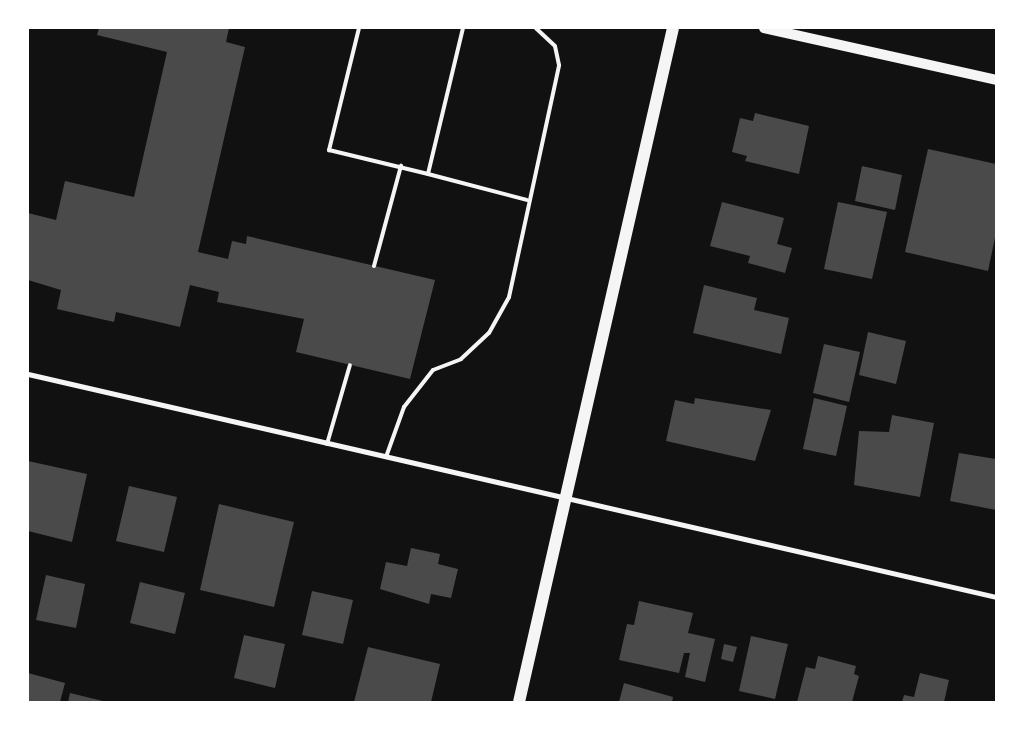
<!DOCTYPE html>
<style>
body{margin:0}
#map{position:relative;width:1024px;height:730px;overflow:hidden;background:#111;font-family:"Sofia Sans Condensed",sans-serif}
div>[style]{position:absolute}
.building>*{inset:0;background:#4a4a4a}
.service>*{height:4px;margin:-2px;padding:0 2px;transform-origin:2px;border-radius:2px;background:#f5f5f5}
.minor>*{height:5px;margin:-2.5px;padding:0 2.5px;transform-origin:2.5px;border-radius:2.5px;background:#f5f5f5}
.secondary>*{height:10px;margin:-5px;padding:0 5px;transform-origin:5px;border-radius:5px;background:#f5f5f5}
.primary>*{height:12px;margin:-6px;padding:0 6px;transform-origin:6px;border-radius:6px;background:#f5f5f5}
span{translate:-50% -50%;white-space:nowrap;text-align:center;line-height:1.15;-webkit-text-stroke:4.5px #fff;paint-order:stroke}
.frame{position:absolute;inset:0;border:29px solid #fff;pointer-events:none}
</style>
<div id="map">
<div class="building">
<div style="clip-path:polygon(99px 28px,229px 28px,226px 42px,245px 47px,198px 252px,228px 259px,232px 241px,246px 244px,247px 236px,435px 280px,410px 379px,296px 352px,304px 319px,217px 302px,219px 292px,190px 285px,180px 327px,116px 312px,114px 322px,57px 309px,61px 290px,28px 280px,28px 213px,56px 220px,65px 181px,134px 197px,167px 52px,97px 35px)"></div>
<div style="clip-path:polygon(755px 113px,809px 126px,799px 174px,745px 161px,747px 156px,732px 152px,740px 118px,753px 121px)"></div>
<div style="clip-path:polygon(928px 149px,996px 164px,996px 233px,988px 271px,905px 252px)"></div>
<div style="clip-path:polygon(862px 166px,902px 175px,895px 210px,855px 201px)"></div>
<div style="clip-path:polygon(722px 202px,784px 218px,777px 244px,792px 248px,785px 273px,748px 263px,750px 256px,710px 246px)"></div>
<div style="clip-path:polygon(838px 202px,887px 212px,872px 279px,824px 269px)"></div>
<div style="clip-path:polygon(704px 285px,757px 298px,754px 310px,789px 318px,781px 354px,693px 333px)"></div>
<div style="clip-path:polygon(868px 332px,906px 341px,896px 384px,859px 375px)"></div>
<div style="clip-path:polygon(824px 344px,860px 352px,849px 402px,813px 393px)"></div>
<div style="clip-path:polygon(695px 398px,771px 410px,755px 461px,666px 441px,675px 400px,694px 404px)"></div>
<div style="clip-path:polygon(814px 398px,847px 406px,836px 456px,803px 449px)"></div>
<div style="clip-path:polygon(892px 415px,934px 423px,920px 497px,854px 485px,859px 431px,889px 432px)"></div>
<div style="clip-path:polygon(959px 453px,996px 459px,996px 510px,950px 501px)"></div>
<div style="clip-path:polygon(28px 461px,87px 474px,72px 542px,28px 531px)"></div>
<div style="clip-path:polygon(129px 486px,177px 497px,164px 552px,116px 541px)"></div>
<div style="clip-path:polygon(219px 504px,294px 522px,274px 607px,200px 590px)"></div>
<div style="clip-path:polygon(411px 548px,440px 554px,438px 564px,458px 569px,451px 598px,431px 594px,429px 604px,380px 589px,386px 562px,407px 566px)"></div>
<div style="clip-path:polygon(46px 575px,85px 584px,76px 628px,36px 620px)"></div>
<div style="clip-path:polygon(140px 582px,185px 593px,175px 634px,130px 623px)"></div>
<div style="clip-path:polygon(312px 591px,353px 600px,343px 644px,302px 635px)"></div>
<div style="clip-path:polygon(639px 601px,693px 613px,688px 633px,715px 639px,705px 682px,685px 677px,690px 653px,684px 653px,679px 673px,619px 660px,627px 624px,634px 625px)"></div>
<div style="clip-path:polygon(244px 635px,285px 644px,275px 688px,234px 678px)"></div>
<div style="clip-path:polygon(751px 636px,788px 644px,775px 699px,739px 691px)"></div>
<div style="clip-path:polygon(724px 644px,737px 647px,733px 662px,721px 659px)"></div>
<div style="clip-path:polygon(368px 647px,440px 664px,431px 702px,354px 702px)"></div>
<div style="clip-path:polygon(818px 656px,856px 666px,854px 674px,859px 676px,852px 702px,797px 702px,806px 667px,815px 669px)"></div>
<div style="clip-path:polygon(28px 673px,65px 683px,60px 702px,28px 702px)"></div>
<div style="clip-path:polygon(920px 673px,949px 680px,944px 702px,902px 702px,904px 695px,914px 697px)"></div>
<div style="clip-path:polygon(624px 683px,673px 697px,672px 702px,619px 702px)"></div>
<div style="clip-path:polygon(70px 693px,107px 702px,68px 702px)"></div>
</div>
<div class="service">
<div style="left:359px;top:28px;width:126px;rotate:103.8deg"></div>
<div style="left:329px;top:150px;width:102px;rotate:13.6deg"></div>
<div style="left:463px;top:28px;width:150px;rotate:103.5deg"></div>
<div style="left:428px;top:174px;width:102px;rotate:14.7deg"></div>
<div style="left:374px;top:266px;width:104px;rotate:-74.9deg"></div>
<div style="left:327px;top:444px;width:82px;rotate:-73.8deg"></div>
<div style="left:386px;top:457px;width:53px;rotate:-70.2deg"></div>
<div style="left:404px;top:407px;width:47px;rotate:-51.9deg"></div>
<div style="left:433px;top:370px;width:30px;rotate:-21deg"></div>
<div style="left:461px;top:359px;width:38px;rotate:-43deg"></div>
<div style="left:489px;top:333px;width:41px;rotate:-60.9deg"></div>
<div style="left:509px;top:297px;width:237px;rotate:-77.8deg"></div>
<div style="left:559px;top:65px;width:19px;rotate:-102deg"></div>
<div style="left:555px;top:46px;width:26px;rotate:-137deg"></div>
</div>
<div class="minor">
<div style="left:28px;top:374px;width:993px;rotate:12.97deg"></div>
</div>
<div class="secondary">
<div style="left:764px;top:28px;width:238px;rotate:12.6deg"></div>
</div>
<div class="primary">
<div style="left:519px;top:702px;width:691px;rotate:-77.13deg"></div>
</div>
<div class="frame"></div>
</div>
